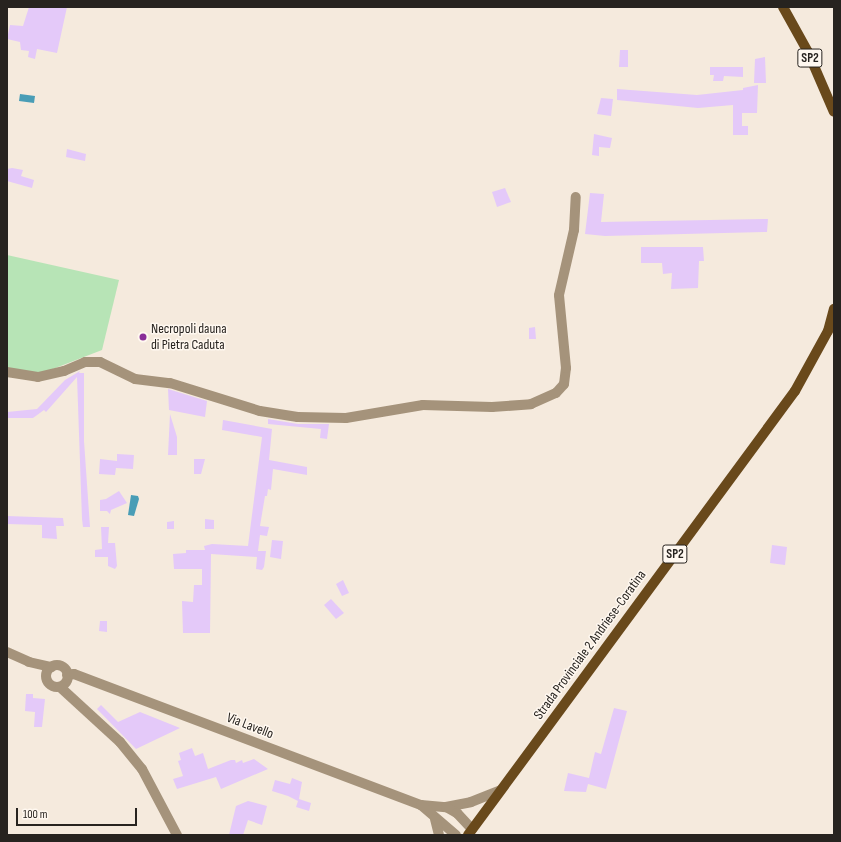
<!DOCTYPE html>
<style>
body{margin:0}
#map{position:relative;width:841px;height:842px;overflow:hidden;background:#f5eadd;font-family:"Sofia Sans Condensed",sans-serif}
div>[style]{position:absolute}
.green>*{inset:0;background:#b7e4b6}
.water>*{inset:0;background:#499db6}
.building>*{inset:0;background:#e4c9f9}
.minor>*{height:10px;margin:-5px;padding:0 5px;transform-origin:5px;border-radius:5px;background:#a5937b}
.minor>.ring{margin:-5px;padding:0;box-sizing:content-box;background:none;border:10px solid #a5937b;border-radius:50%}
.major>*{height:10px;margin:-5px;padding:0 5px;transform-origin:5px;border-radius:5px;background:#69491b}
.dots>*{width:11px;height:11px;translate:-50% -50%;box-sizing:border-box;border:2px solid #fff8f0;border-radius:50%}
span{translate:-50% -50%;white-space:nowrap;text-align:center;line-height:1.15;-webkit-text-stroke:3px #fff8f0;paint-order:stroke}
.shield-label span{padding:1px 3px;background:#fff8f0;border:1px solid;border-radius:3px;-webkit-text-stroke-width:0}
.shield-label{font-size:13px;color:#27231f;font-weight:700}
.poi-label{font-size:14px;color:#27231f}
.left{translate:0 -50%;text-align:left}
.street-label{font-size:14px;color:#27231f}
.frame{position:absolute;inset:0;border:8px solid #27231f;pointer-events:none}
.scale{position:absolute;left:16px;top:808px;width:121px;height:18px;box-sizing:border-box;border:2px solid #27231f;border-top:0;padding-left:5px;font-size:12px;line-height:14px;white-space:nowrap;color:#27231f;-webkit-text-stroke:3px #fff8f0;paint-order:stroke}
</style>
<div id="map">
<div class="green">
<div style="clip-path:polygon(7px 255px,119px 280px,102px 350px,45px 372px,26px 373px,7px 367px)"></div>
</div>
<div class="water">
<div style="clip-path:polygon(20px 94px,35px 96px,34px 103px,19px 101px)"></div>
<div style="clip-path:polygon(131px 495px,138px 496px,139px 499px,134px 516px,128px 515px)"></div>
</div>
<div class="building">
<div style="clip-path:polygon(29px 7px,67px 7px,57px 53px,37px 49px,35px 59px,28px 57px,29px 51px,21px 50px,20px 42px,7px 39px,10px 25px,23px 26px)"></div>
<div style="clip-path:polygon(620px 50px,628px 50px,628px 67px,619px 67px)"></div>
<div style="clip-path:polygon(765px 57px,766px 83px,754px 83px,755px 59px)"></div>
<div style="clip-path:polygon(710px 67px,743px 67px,743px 77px,724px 76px,723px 81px,713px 81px,714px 75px,710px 75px)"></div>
<div style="clip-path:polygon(758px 85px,757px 113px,742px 113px,742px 126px,748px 126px,748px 135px,733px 135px,733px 105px,698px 108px,617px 100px,617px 89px,697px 95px,743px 90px,743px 88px)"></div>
<div style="clip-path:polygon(601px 98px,613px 99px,611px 116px,597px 114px)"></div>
<div style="clip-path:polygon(594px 134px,612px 138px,610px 148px,599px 147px,599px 156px,592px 155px)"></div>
<div style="clip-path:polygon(67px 149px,86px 154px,85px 161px,66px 157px)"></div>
<div style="clip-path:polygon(12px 168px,23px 170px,21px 176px,34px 180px,32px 188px,7px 181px,7px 169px)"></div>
<div style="clip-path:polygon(505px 188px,511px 202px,497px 207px,492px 192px)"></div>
<div style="clip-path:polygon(590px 193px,604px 194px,601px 222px,768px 219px,767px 232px,605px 236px,585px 234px)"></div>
<div style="clip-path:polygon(641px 247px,703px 247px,704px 261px,699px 261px,698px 288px,671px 289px,672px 273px,663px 274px,662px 263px,641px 263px)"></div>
<div style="clip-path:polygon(535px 327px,536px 339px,529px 339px,529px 328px)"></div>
<div style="clip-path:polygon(80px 371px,79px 373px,84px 373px,84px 441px,90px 527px,83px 527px,82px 519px,77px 377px,46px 412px,44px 410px,33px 418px,7px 418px,7px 412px,37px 409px,65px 380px)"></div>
<div style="clip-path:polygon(168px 389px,207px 401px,205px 417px,169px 410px)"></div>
<div style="clip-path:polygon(170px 414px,177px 437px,177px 455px,168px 455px)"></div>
<div style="clip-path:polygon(268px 419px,298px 424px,329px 424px,327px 439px,320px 438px,321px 429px,268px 424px)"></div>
<div style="clip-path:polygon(223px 420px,272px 429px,269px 460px,307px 467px,307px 475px,273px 469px,271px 490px,268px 489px,267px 496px,265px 496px,260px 526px,269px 527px,267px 536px,260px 535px,258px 551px,266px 551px,264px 567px,262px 570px,256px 569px,257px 557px,211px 554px,210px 633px,183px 633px,182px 601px,193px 602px,194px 585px,202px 585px,202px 569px,174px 569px,173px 554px,186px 553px,186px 550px,205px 550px,204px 546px,212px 544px,248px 546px,262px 437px,222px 430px)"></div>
<div style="clip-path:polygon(117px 454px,134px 455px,133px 469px,116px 468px,115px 475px,99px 474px,100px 459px,117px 461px)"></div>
<div style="clip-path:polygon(194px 459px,205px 459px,201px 474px,194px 474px)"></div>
<div style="clip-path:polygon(119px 491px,127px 503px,111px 510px,110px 514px,107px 511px,100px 511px,100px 500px,106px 499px)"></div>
<div style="clip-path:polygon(7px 516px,63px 518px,64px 526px,56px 526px,57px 539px,42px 538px,42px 525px,7px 524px)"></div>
<div style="clip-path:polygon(205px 519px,214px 520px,214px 529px,205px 529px)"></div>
<div style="clip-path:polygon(174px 521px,174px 529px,167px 529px,167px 522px)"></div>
<div style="clip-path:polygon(101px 527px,109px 527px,108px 543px,115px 543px,117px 566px,115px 569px,108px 566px,108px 557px,95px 557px,95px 550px,102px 549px)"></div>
<div style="clip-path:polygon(272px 540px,283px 541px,281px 559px,270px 557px)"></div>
<div style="clip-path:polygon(772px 545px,787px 547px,785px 565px,770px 563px)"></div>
<div style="clip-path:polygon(343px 580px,349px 593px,342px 596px,336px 584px)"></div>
<div style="clip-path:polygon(331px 599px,344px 613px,336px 619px,324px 605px)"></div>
<div style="clip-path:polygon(100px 621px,107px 621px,107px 632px,99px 631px)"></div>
<div style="clip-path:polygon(26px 694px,33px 694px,33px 698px,45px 699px,42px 727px,34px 727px,35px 712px,25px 711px)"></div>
<div style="clip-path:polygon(101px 705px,118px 722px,140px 712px,180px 728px,136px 749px,97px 709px)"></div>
<div style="clip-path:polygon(614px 708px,627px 711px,606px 789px,588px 784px,586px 792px,564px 791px,568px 773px,589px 778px,595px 752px,601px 754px)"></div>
<div style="clip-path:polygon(192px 748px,195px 756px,203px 753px,208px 769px,231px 760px,235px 760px,236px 763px,242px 760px,243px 763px,254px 759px,268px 769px,221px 789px,216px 777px,177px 789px,173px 779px,183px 776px,178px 761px,181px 760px,179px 753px)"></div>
<div style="clip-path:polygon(292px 778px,302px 782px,299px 799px,311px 803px,309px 811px,296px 807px,298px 801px,288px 796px,272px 791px,275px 780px,290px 784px)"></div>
<div style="clip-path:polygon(248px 801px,267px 806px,262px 825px,248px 820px,243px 835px,229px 835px,236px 806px)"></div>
</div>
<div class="minor">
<div style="left:7px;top:372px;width:31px;rotate:9deg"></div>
<div style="left:38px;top:377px;width:27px;rotate:-13deg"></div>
<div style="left:64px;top:371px;width:23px;rotate:-23deg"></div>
<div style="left:85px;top:362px;width:15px"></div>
<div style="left:100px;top:362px;width:39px;rotate:26deg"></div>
<div style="left:135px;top:379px;width:35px;rotate:7deg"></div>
<div style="left:170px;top:383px;width:94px;rotate:17.3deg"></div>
<div style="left:260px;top:411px;width:38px;rotate:9deg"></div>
<div style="left:298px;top:417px;width:48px;rotate:1.2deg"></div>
<div style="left:346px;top:418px;width:78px;rotate:-9.6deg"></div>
<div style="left:423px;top:405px;width:69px;rotate:1.7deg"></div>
<div style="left:492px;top:407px;width:39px;rotate:-4deg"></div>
<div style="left:531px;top:404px;width:27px;rotate:-24deg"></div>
<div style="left:556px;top:393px;width:12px;rotate:-48deg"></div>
<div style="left:564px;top:384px;width:16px;rotate:-83deg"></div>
<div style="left:566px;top:368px;width:73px;rotate:-95.5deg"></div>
<div style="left:559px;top:295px;width:67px;rotate:-77deg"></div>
<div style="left:574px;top:230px;width:33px;rotate:-87deg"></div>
<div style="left:7px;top:652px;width:24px;rotate:24deg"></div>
<div style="left:29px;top:662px;width:23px;rotate:13deg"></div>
<div class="ring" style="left:46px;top:665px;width:12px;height:12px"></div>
<div style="left:67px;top:675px;width:7px;rotate:-8deg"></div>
<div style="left:74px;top:674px;width:371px;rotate:20.7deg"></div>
<div style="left:421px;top:805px;width:25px;rotate:5deg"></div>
<div style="left:446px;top:807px;width:25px;rotate:-11deg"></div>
<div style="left:471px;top:802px;width:32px;rotate:-22deg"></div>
<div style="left:60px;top:687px;width:81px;rotate:42.5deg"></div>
<div style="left:120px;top:742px;width:35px;rotate:51deg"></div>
<div style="left:142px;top:769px;width:75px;rotate:62.1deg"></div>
<div style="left:421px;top:805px;width:46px;rotate:40.6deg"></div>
<div style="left:446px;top:807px;width:13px;rotate:29deg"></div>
<div style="left:457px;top:813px;width:22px;rotate:47deg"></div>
<div style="left:435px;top:819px;width:16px;rotate:76deg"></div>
</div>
<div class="major">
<div style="left:783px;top:7px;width:51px;rotate:60.9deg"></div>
<div style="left:808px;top:52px;width:65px;rotate:66.6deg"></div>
<div style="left:468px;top:835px;width:551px;rotate:-53.63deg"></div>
<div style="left:795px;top:391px;width:68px;rotate:-61.2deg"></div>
<div style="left:828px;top:331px;width:23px;rotate:-75deg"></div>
</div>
<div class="dots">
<div style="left:143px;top:337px;background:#892d98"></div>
</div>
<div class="shield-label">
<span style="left:810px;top:58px">SP2</span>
<span style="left:675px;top:554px">SP2</span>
</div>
<div class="poi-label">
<span class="left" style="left:151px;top:337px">Necropoli dauna<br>di Pietra Caduta</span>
</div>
<div class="street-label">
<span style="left:590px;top:645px;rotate:-54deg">Strada Provinciale 2 Andriese-Coratina</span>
<span style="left:250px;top:726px;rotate:21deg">Via Lavello</span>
</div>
<div class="frame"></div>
<div class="scale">100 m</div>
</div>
